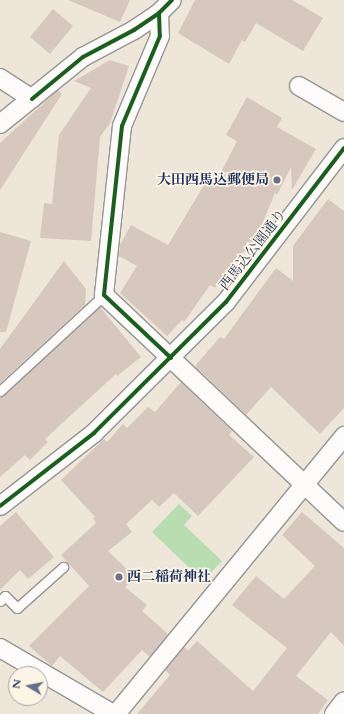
<!DOCTYPE html>
<meta charset="utf-8">
<style>
body{margin:0}
#map{position:relative;width:344px;height:714px;overflow:hidden;background:#eee6d8;font-family:Cardo,"Noto Serif JP",serif}
div>[style]{position:absolute}
.green>*{inset:0;background:#b8ddb1}
.building>*{inset:0;background:#d6c8be}
.roads{filter:drop-shadow(1px 0 #959595) drop-shadow(-1px 0 #959595) drop-shadow(0 1px #959595) drop-shadow(0 -1px #959595)}
.lane>*{height:9px;margin:-4.5px;padding:0 4.5px;transform-origin:4.5px;border-radius:4.5px;background:#fcfbf9}
.street>*{height:18px;margin:-9px;padding:0 9px;transform-origin:9px;border-radius:9px;background:#fcfbf9}
.cycleway>*{height:4px;margin:-2px;padding:0 2px;transform-origin:2px;border-radius:2px;background:#1b5e20}
.dots>*{width:11px;height:11px;translate:-50% -50%;box-sizing:border-box;border:2px solid #fcf5e5;border-radius:50%}
span{translate:-50% -50%;white-space:nowrap;text-align:center;line-height:1.15;-webkit-text-stroke:3.5px #fcf5e5;paint-order:stroke}
.poi-label{font-size:14px;color:#1b2f5e;font-weight:700}
.right{translate:-100% -50%;text-align:right}
.left{translate:0 -50%;text-align:left}
.street-label{font-size:14px;color:#1b2f5e}
.north{position:absolute;left:8px;top:666px;width:40px;height:40px;box-sizing:border-box;background:#fcf5e5;border:1px solid #a2a6af;border-radius:50%;rotate:280deg;font-size:11px;font-weight:700;line-height:16px;text-align:center;color:#1b2f5e}
.north::after{content:'';display:block;margin:auto;width:14px;height:18px;background:#656f89;clip-path:polygon(50% 0,100% 100%,50% 72%,0 100%)}
</style>
<div id="map">
<div class="green">
<div style="clip-path:polygon(179px 504px,192px 516px,184px 525px,222px 561px,203px 581px,152px 532px)"></div>
</div>
<div class="building">
<div style="clip-path:polygon(68px 0,130px 0,120px 22px)"></div>
<div style="clip-path:polygon(195px 0,292px 0,323px 18px,303px 51px,256px 23px,245px 42px,242px 40px,229px 64px,178px 33px)"></div>
<div style="clip-path:polygon(53px 9px,73px 26px,50px 54px,30px 37px)"></div>
<div style="clip-path:polygon(110px 60px,129px 66px,110px 123px,100px 137px,91px 241px,40px 238px,44px 203px,52px 204px,59px 135px,91px 88px,74px 81px)"></div>
<div style="clip-path:polygon(58px 90px,62px 94px,0 190px,0 143px)"></div>
<div style="clip-path:polygon(247px 97px,282px 118px,277px 127px,316px 149px,292px 190px,291px 167px,277px 195px,275px 193px,258px 234px,236px 262px,234px 260px,215px 288px,210px 285px,184px 322px,182px 320px,167px 336px,120px 293px,137px 266px,119px 256px,120px 245px,131px 225px,168px 245px,213px 170px,220px 174px,237px 141px,226px 135px)"></div>
<div style="clip-path:polygon(328px 199px,344px 211px,344px 408px,320px 434px,271px 387px,246px 415px,195px 366px,220px 337px,224px 339px,276px 268px,293px 281px,293px 246px)"></div>
<div style="clip-path:polygon(0 232px,31px 241px,6px 332px,0 332px)"></div>
<div style="clip-path:polygon(64px 261px,86px 289px,85px 305px,0 383px,0 349px)"></div>
<div style="clip-path:polygon(100px 307px,141px 357px,117px 376px,116px 374px,45px 439px,48px 442px,30px 460px,25px 455px,0 477px,0 397px)"></div>
<div style="clip-path:polygon(181px 382px,232px 431px,229px 435px,254px 457px,198px 516px,174px 493px,159px 507px,152px 500px,126px 524px,132px 532px,108px 551px,131px 573px,127px 577px,131px 581px,125px 587px,147px 605px,142px 611px,168px 634px,150px 657px,142px 650px,103px 692px,60px 656px,52px 666px,29px 646px,89px 586px,61px 555px,96px 523px,93px 518px,95px 517px,61px 480px,104px 439px,107px 442px,123px 424px,127px 428px,148px 407px,155px 412px)"></div>
<div style="clip-path:polygon(16px 512px,54px 557px,28px 579px,20px 570px,0 590px,0 526px)"></div>
<div style="clip-path:polygon(302px 512px,344px 548px,344px 646px,331px 632px,296px 676px,328px 700px,318px 714px,137px 714px,170px 675px,165px 670px,184px 647px,188px 651px,197px 641px,253px 691px,287px 648px,232px 605px,256px 576px,284px 599px,315px 566px,282px 535px)"></div>
</div>
<div class="roads">
<div class="lane">
<div style="left:0;top:391px;width:142px;rotate:-42.7deg"></div>
<div style="left:0;top:601px;width:7px;rotate:-45deg"></div>
<div style="left:5px;top:596px;width:17px;rotate:45deg"></div>
<div style="left:17px;top:608px;width:62px;rotate:-41.7deg"></div>
</div>
<div class="street">
<div style="left:159px;top:13px;width:23px;rotate:88deg"></div>
<div style="left:160px;top:36px;width:98px;rotate:112.9deg"></div>
<div style="left:122px;top:126px;width:170px;rotate:96.1deg"></div>
<div style="left:104px;top:295px;width:330px;rotate:43.4deg"></div>
<div style="left:0;top:78px;width:38px;rotate:33deg"></div>
<div style="left:299px;top:86px;width:52px;rotate:30deg"></div>
<div style="left:0;top:124px;width:107px;rotate:-38.9deg"></div>
<div style="left:83px;top:57px;width:58px;rotate:-27.9deg"></div>
<div style="left:134px;top:30px;width:30px;rotate:-34deg"></div>
<div style="left:159px;top:13px;width:18px;rotate:-45deg"></div>
<div style="left:0;top:506px;width:119px;rotate:-37.8deg"></div>
<div style="left:94px;top:433px;width:186px;rotate:-44.8deg"></div>
<div style="left:226px;top:302px;width:194px;rotate:-52.5deg"></div>
<div style="left:0;top:648px;width:131px;rotate:30.3deg"></div>
<div style="left:116px;top:714px;width:360px;rotate:-50.6deg"></div>
<div style="left:334px;top:714px;width:16px;rotate:-52deg"></div>
</div>
</div>
<div class="cycleway">
<div style="left:159px;top:13px;width:23px;rotate:88deg"></div>
<div style="left:160px;top:36px;width:98px;rotate:112.9deg"></div>
<div style="left:122px;top:126px;width:170px;rotate:96.1deg"></div>
<div style="left:104px;top:295px;width:92px;rotate:43.2deg"></div>
<div style="left:32px;top:99px;width:66px;rotate:-39.5deg"></div>
<div style="left:83px;top:57px;width:58px;rotate:-27.9deg"></div>
<div style="left:134px;top:30px;width:30px;rotate:-34deg"></div>
<div style="left:159px;top:13px;width:18px;rotate:-45deg"></div>
<div style="left:0;top:506px;width:119px;rotate:-37.8deg"></div>
<div style="left:94px;top:433px;width:186px;rotate:-44.8deg"></div>
<div style="left:226px;top:302px;width:194px;rotate:-52.5deg"></div>
</div>
<div class="dots">
<div style="left:277px;top:180px;background:#656f89"></div>
<div style="left:119px;top:577px;background:#656f89"></div>
</div>
<div class="poi-label">
<span class="right" style="left:269px;top:180px">大田西馬込郵便局</span>
<span class="left" style="left:127px;top:577px">西二稲荷神社</span>
</div>
<div class="street-label">
<span style="left:253px;top:250px;rotate:-52deg">西馬込公園通り</span>
</div>
<div class="north">N</div>
</div>
